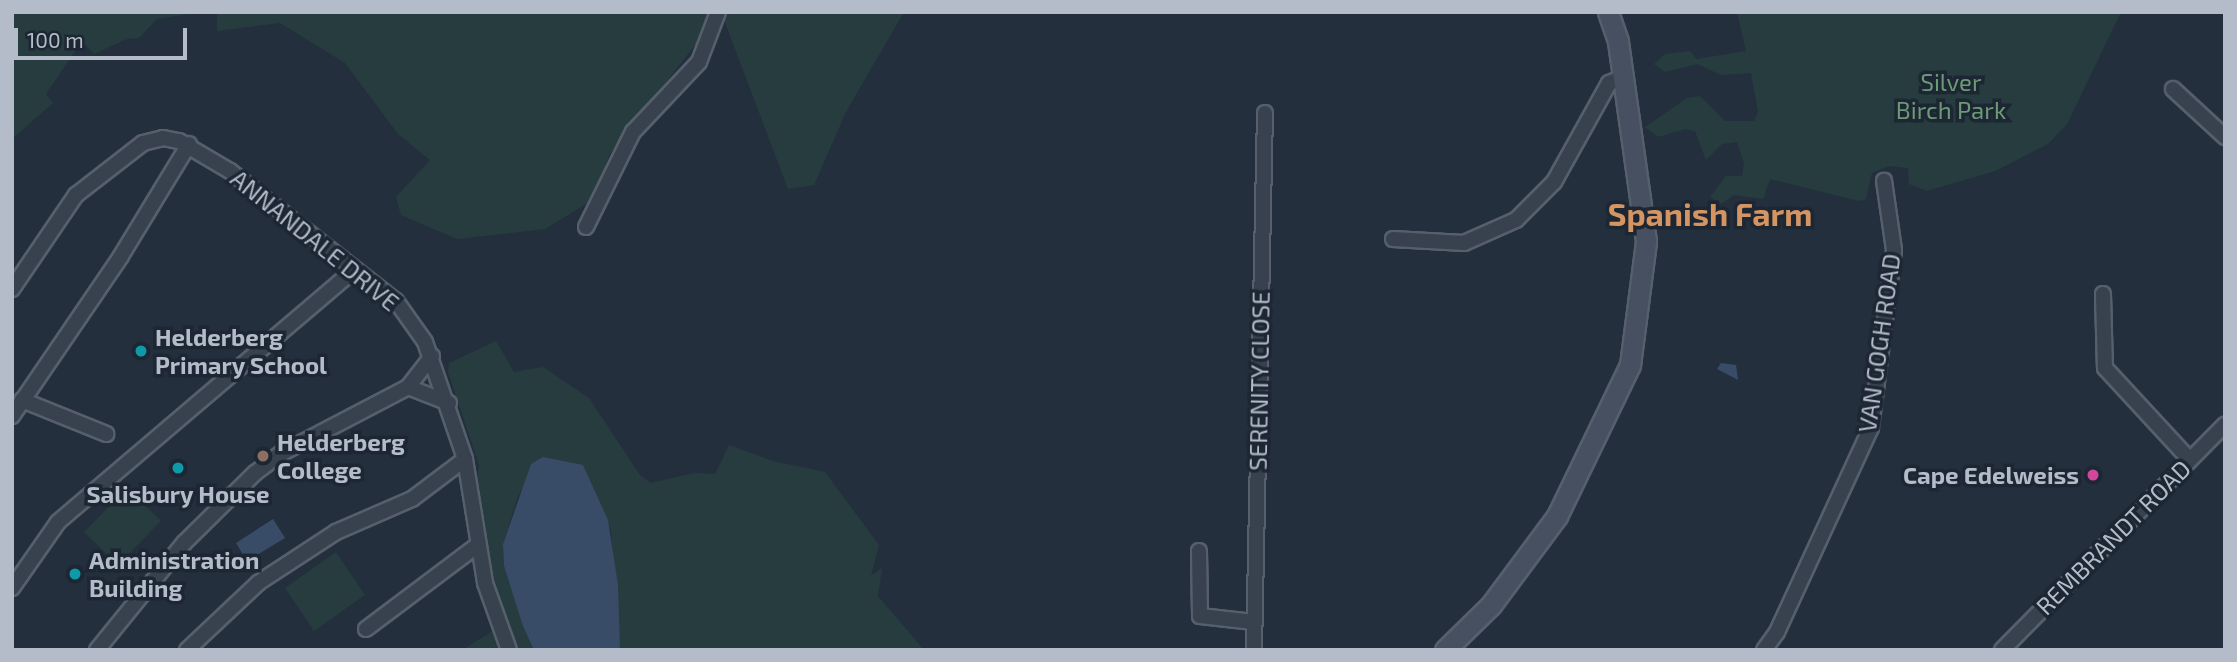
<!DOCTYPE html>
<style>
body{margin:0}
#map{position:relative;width:2237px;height:662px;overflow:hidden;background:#242f3e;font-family:"Exo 2",sans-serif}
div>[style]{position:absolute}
.green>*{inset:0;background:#263c3f}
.water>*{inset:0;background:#394c67}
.roads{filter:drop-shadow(2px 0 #565f6c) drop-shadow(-2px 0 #565f6c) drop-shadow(0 2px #565f6c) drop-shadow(0 -2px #565f6c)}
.street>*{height:14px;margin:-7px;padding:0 7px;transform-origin:7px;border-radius:7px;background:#38414e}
.secondary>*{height:19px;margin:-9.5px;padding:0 9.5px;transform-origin:9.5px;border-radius:9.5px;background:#465061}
.dots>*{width:19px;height:19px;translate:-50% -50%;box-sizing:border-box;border:4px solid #1d2633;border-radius:50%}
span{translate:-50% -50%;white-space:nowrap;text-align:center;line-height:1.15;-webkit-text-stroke:7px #1d2633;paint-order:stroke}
.park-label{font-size:24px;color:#6b9a76}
.street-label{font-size:24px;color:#b4bcc9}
.poi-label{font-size:24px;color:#b4bcc9;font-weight:700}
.left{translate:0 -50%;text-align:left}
.right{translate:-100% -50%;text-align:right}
.district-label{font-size:32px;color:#d59563;font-weight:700}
.frame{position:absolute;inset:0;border:14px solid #b4bcc9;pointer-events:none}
.scale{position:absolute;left:14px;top:28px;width:173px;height:32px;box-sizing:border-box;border:4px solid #b4bcc9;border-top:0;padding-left:9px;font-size:21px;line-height:24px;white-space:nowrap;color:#b4bcc9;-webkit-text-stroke:5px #1d2633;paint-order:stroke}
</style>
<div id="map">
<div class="green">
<div style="clip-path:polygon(12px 12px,200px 12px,157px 19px,139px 38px,127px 39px,94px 54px,82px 41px,46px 94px,53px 103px,12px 139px)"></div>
<div style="clip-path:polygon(217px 12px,711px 12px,703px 35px,609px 155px,596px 198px,545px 229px,457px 239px,401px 215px,396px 197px,430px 160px,398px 134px,345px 63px,280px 23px,217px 31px)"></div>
<div style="clip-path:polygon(721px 12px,904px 12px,846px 112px,814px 185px,788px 189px)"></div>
<div style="clip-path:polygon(1737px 12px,2121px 12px,2067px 124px,2048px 144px,1995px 171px,1927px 191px,1909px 184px,1908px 168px,1888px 166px,1872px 173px,1866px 199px,1859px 201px,1770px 179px,1763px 199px,1734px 195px,1721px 204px,1710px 197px,1726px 176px,1742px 176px,1744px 163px,1737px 142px,1722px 144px,1706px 160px,1695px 131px,1685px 129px,1658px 137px,1645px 127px,1687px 98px,1700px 96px,1725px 121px,1754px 121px,1758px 112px,1751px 73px,1721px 75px,1697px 64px,1665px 72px,1654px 64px,1665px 54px,1690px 51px,1696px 59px,1746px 51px)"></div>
<div style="clip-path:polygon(496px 341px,514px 372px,543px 367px,589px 398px,640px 475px,651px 483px,694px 473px,715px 474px,729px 445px,773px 461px,825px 472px,879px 545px,871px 576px,882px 568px,878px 596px,924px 650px,620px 650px,611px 530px,583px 465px,527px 482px,518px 496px,503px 544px,504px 566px,534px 650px,518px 650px,496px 600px,474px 502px,479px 465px,448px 372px,449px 363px)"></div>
<div style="clip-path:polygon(127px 488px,161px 521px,118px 565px,84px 532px)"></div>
<div style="clip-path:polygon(336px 552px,365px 595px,314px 631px,285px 588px)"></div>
<div style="clip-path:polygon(496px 629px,504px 650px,462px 650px)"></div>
</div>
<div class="water">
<div style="clip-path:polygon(1721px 363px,1736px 365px,1738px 380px,1717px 369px)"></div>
<div style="clip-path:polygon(543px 457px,583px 465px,608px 520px,618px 585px,620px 650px,534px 650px,523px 626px,504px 566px,503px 544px,531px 464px)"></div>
<div style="clip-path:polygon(273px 519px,285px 538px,247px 561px,236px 543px)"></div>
</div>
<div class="roads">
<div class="street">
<div style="left:2173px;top:89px;width:71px;rotate:42.7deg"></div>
<div style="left:586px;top:227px;width:106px;rotate:-63.7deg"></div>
<div style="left:633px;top:132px;width:96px;rotate:-46.7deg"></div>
<div style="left:699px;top:62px;width:53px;rotate:-69.2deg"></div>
<div style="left:1393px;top:239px;width:71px;rotate:3.2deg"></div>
<div style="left:1464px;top:243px;width:57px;rotate:-23.9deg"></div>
<div style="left:1516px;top:220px;width:54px;rotate:-45deg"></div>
<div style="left:1554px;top:182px;width:113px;rotate:-60.9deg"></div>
<div style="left:1609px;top:83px;width:16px;rotate:-22deg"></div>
<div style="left:12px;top:289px;width:114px;rotate:-55.8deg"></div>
<div style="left:76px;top:195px;width:85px;rotate:-37.8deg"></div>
<div style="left:143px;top:143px;width:21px;rotate:-14deg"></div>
<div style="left:163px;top:138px;width:16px;rotate:11deg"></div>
<div style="left:179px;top:141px;width:59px;rotate:30.5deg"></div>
<div style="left:230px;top:171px;width:211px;rotate:38.1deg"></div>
<div style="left:396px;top:301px;width:50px;rotate:54.7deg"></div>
<div style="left:425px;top:342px;width:124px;rotate:71.1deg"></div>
<div style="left:465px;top:459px;width:126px;rotate:80.8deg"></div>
<div style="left:485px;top:583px;width:71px;rotate:70.3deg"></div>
<div style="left:2103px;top:294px;width:74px;rotate:88.5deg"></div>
<div style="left:2105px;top:368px;width:125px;rotate:47.3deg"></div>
<div style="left:408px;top:387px;width:44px;rotate:21.3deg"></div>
<div style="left:22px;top:400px;width:91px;rotate:22deg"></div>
<div style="left:12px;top:416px;width:194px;rotate:-55.7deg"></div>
<div style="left:121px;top:256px;width:131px;rotate:-58.7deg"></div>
<div style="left:1199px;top:551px;width:65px;rotate:89.1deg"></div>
<div style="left:1200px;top:616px;width:54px;rotate:6.3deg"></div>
<div style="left:12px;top:588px;width:80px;rotate:-55.1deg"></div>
<div style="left:58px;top:522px;width:387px;rotate:-40.4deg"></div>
<div style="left:366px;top:629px;width:140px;rotate:-36.9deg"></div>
<div style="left:97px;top:650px;width:138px;rotate:-50.9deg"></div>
<div style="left:184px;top:543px;width:100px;rotate:-44.6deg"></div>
<div style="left:255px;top:473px;width:34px;rotate:-37deg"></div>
<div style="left:282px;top:453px;width:142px;rotate:-27.6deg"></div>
<div style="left:408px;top:387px;width:39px;rotate:-52deg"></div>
<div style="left:187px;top:650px;width:98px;rotate:-43.3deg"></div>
<div style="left:258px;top:583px;width:93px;rotate:-33.2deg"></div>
<div style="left:336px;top:532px;width:83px;rotate:-23.5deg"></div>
<div style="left:412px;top:499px;width:66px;rotate:-37deg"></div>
<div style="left:1254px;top:650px;width:537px;rotate:-88.83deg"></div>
<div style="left:1764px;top:650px;width:22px;rotate:-54deg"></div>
<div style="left:1777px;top:632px;width:225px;rotate:-65.3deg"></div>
<div style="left:1871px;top:428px;width:179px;rotate:-82.6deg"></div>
<div style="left:1894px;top:250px;width:70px;rotate:-98.2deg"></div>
<div style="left:2002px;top:650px;width:317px;rotate:-45.3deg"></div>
</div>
<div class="secondary">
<div style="left:1445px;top:650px;width:64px;rotate:-44.4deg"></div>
<div style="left:1491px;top:605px;width:111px;rotate:-53.4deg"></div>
<div style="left:1557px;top:516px;width:168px;rotate:-64.2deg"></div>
<div style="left:1630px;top:365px;width:125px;rotate:-82.6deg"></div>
<div style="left:1646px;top:241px;width:202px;rotate:-98deg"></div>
<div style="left:1618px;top:41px;width:31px;rotate:-109deg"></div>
</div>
</div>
<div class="dots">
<div style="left:141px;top:351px;background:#0f9aa8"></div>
<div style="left:263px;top:456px;background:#8d6e63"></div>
<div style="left:178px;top:468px;background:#0f9aa8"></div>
<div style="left:2093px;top:475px;background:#d1479c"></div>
<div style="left:75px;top:574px;background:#0f9aa8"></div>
</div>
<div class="park-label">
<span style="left:1951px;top:96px">Silver<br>Birch Park</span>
</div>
<div class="street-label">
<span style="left:315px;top:240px;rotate:39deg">ANNANDALE DRIVE</span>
<span style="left:1879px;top:343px;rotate:-82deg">VAN GOGH ROAD</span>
<span style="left:1259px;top:381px;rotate:-89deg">SERENITY CLOSE</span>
<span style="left:2113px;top:537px;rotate:-45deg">REMBRANDT ROAD</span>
</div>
<div class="poi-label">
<span class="left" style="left:155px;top:351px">Helderberg<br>Primary School</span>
<span class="left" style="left:277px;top:456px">Helderberg<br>College</span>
<span class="right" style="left:2079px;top:475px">Cape Edelweiss</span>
<span style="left:178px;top:494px">Salisbury House</span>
<span class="left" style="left:89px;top:574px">Administration<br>Building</span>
</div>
<div class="district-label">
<span style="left:1710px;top:213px">Spanish Farm</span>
</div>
<div class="frame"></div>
<div class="scale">100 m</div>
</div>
